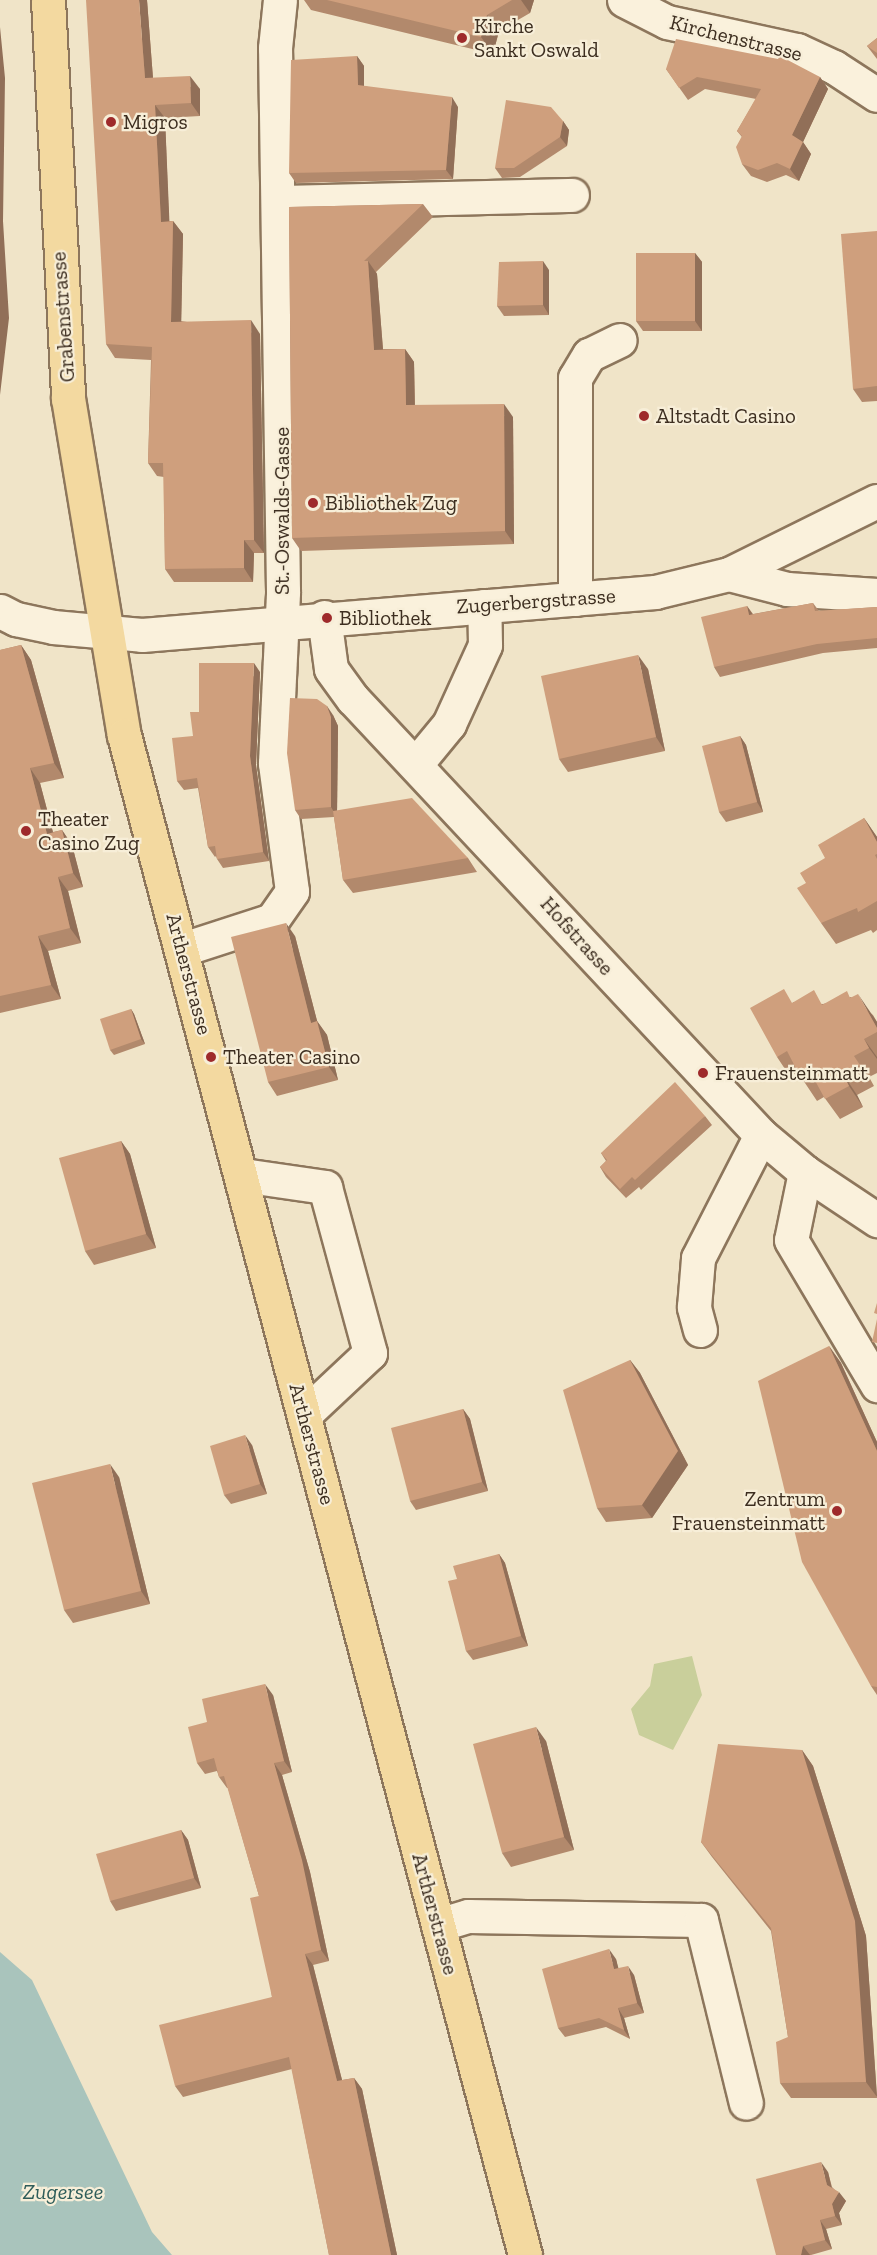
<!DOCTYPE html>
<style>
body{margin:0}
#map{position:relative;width:877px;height:2255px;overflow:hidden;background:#f0e4c8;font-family:"Zilla Slab",serif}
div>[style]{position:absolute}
.green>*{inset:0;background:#c9cf9b}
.water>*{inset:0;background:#a9c4bc}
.roads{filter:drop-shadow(2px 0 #8d765c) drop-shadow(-2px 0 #8d765c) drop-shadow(0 2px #8d765c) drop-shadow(0 -2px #8d765c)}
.minor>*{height:33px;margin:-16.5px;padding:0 16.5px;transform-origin:16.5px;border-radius:16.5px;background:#faf1dc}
.major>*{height:33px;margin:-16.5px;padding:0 16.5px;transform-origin:16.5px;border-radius:16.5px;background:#f3d9a0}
.wall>*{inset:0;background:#b2896c}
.shaded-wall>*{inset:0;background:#916f58}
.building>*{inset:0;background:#cf9f7d}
.dots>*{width:16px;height:16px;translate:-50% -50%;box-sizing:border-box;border:3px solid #f7eed8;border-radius:50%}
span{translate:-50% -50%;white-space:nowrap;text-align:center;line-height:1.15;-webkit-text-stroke:4.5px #f7eed8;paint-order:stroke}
.poi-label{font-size:21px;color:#3d2e20}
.left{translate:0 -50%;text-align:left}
.right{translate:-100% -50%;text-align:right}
.street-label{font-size:21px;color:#3d2e20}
.water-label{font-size:22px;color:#2f5d5a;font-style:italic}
</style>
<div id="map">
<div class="green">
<div style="clip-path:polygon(692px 1656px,702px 1695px,673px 1750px,639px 1735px,631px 1709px,650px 1686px,654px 1664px)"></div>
</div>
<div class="water">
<div style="clip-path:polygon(0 1952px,32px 1980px,152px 2232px,172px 2255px,0 2255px)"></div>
</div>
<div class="roads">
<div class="minor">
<div style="left:624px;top:0;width:48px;rotate:27.1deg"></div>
<div style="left:667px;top:22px;width:133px;rotate:12.2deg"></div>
<div style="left:797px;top:50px;width:41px;rotate:24.7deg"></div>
<div style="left:834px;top:67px;width:51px;rotate:33.1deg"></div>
<div style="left:279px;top:202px;width:293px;rotate:-1.4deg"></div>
<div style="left:729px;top:574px;width:60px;rotate:14.5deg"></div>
<div style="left:787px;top:589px;width:90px;rotate:3.8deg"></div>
<div style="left:575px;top:599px;width:221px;rotate:-90deg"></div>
<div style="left:575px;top:378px;width:27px;rotate:-59deg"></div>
<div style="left:589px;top:355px;width:34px;rotate:-26deg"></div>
<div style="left:0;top:611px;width:18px;rotate:27deg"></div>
<div style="left:16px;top:619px;width:38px;rotate:12deg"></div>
<div style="left:53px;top:627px;width:89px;rotate:5.1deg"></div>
<div style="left:142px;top:635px;width:515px;rotate:-4.79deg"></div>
<div style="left:655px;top:592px;width:76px;rotate:-13.7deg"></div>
<div style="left:729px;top:574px;width:165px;rotate:-26.3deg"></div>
<div style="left:324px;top:617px;width:52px;rotate:82.3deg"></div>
<div style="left:331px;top:669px;width:37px;rotate:54deg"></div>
<div style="left:353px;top:699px;width:597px;rotate:46.9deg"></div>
<div style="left:761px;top:1135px;width:57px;rotate:40.1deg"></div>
<div style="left:805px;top:1172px;width:87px;rotate:33.7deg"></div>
<div style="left:416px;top:764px;width:52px;rotate:-50.5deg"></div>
<div style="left:449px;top:724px;width:87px;rotate:-65.5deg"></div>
<div style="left:485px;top:645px;width:39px;rotate:-91deg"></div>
<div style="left:183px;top:949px;width:94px;rotate:-18deg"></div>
<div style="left:272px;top:920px;width:35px;rotate:-55deg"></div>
<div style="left:292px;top:891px;width:129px;rotate:-97.6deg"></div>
<div style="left:275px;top:763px;width:172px;rotate:-87.3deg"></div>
<div style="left:283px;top:591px;width:543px;rotate:-90.84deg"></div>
<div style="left:275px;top:48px;width:48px;rotate:-84.1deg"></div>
<div style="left:805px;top:1172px;width:69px;rotate:101.6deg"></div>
<div style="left:791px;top:1240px;width:169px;rotate:59.3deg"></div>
<div style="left:242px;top:1175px;width:84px;rotate:8.2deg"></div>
<div style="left:325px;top:1187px;width:172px;rotate:74.8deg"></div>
<div style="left:370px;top:1353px;width:91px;rotate:136.8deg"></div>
<div style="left:700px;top:1330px;width:24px;rotate:-105deg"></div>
<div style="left:694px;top:1307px;width:49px;rotate:-85.3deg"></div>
<div style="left:698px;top:1258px;width:138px;rotate:-62.9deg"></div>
<div style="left:438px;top:1925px;width:31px;rotate:-17deg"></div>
<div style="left:468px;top:1916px;width:233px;rotate:1deg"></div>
<div style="left:701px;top:1920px;width:188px;rotate:76.2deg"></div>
</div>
<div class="major">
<div style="left:48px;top:0;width:399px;rotate:87.1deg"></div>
<div style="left:68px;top:398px;width:342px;rotate:80.6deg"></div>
<div style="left:124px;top:735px;width:1572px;rotate:75.22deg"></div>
</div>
</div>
<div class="wall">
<div style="clip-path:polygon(147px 0,153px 78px,200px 89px,200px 116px,165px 118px,169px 221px,173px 221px,183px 234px,181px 321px,260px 334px,264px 553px,254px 553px,253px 582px,174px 582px,165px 569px,164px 477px,157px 476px,148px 463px,151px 360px,115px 358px,106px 344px)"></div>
<div style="clip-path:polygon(304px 0,534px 0,530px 13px,499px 31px,493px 54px,311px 10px)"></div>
<div style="clip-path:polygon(877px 38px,877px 59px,867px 46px)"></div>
<div style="clip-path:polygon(357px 56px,364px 66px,364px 86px,458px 107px,453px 179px,296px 183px,289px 173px)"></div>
<div style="clip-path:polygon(666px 69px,820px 77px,828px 89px,803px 142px,811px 154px,799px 181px,786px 175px,767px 182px,751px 176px,742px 164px,742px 137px,737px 131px,756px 99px,705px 89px,688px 100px)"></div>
<div style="clip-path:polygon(563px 121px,569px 130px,567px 146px,520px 177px,502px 178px,495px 168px)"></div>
<div style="clip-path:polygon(423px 204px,433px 217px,376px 272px,377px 274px,383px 349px,405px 349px,414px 362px,415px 405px,513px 417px,514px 544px,301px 551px,292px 538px,289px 207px)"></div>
<div style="clip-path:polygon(877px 231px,877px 401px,862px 402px,853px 389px)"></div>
<div style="clip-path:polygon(695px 253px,702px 262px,702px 331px,643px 331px,636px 321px)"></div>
<div style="clip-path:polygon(549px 270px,549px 315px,504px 316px,497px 306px)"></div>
<div style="clip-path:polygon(813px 603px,819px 611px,877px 607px,877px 648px,823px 653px,720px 677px,714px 667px,747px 606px,753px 614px)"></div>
<div style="clip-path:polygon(21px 645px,31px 660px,64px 778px,40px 783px,53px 832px,62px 830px,72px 845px,83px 887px,68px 891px,81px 943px,48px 951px,61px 999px,0 1013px,0 650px)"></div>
<div style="clip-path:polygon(648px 669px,665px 751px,568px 772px,559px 759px)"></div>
<div style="clip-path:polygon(260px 672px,256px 765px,269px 861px,223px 868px,217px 859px,216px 856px,215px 857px,208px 847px,198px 788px,184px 790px,177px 781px,193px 736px,199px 712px)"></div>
<div style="clip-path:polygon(333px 715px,338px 726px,337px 811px,468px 858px,477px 872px,353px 893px,343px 880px,334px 817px,301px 819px,295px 810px)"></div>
<div style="clip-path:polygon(740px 736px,746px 745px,763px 812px,726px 822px,719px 812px)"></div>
<div style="clip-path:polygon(864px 818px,877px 837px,877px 930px,873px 933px,871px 930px,836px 944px,821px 923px,825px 858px)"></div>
<div style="clip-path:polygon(295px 936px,317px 1021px,327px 1035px,338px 1080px,277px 1096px,268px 1082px)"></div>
<div style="clip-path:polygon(851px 997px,873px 1015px,877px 1022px,877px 1073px,869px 1077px,874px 1086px,857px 1095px,863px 1107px,840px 1119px,824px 1097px,817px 1101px,799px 1074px,791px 1078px,777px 1057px,793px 1002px,823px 1004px)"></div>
<div style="clip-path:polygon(131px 1009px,134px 1014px,145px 1044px,114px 1055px,110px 1050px)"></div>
<div style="clip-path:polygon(705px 1116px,712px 1125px,641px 1190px,639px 1187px,626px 1198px,606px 1177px,600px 1167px,606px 1161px,601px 1153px)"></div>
<div style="clip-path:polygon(121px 1141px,130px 1154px,156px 1248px,94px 1265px,85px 1251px)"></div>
<div style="clip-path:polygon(829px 1346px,841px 1363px,877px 1442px,877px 1695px,871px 1686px)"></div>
<div style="clip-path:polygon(630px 1360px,640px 1373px,688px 1465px,652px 1518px,606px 1522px,597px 1508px)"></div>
<div style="clip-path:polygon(463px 1409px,470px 1419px,488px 1491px,416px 1510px,410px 1501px)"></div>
<div style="clip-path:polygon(252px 1445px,267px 1494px,231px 1504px,224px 1495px)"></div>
<div style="clip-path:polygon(119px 1477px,150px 1604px,73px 1623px,64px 1610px)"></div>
<div style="clip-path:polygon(499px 1554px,505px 1563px,528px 1646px,473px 1660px,466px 1651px,457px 1579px)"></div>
<div style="clip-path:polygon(273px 1695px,292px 1772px,282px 1775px,310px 1872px,329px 1961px,313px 1965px,342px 2080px,354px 2078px,362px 2089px,397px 2255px,329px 2255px,292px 2069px,183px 2097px,175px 2086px,272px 1997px,259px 1896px,228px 1788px,227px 1788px,219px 1777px,217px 1771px,205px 1774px,197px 1763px,207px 1722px)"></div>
<div style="clip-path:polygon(546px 1741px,574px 1850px,511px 1867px,502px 1853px)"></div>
<div style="clip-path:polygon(802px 1750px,813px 1766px,866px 1936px,877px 2098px,791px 2098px,780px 2083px,788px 2037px,771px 1931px,712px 1857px,701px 1842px)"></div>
<div style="clip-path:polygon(181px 1830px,188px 1840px,201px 1888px,116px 1911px,110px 1901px)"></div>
<div style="clip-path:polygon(616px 1959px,618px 1968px,634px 1975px,644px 2013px,624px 2018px,630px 2039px,606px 2027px,565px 2037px,558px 2028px)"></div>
<div style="clip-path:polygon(828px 2172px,832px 2187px,846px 2201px,839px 2213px,842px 2225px,826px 2229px,832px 2249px,811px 2255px,776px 2255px)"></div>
</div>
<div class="shaded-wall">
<div style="clip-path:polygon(139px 0,147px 0,154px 92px,145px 78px)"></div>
<div style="clip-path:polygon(521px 0,534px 0,530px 13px)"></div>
<div style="clip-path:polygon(487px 15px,499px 31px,493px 54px,481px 37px)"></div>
<div style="clip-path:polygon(0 27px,5px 78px,3px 221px,9px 318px,0 395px)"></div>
<div style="clip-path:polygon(357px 56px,364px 66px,364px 94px,358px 85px)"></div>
<div style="clip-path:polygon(190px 76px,200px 89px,200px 116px,191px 103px)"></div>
<div style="clip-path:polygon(820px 77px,828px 89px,803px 142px,811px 154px,799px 181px,790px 169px,792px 135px)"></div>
<div style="clip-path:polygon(452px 97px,458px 107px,453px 179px,446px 170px)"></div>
<div style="clip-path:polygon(155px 105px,165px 118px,170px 235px,161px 222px)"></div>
<div style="clip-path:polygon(563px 121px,569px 130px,567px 146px,560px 137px)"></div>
<div style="clip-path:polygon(173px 221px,183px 234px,181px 335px,171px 322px)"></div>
<div style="clip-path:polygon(695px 253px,702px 262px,702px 331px,695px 321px)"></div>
<div style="clip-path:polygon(368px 261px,377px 274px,384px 363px,374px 350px)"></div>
<div style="clip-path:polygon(543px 261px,549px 270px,549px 315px,543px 305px)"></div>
<div style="clip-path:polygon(251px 320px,260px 334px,264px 553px,254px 540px)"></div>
<div style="clip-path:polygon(405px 349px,414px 362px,415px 419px,406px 405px)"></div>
<div style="clip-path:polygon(504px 404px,513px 417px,514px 544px,505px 531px)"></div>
<div style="clip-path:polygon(244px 540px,254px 553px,253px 582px,244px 568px)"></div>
<div style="clip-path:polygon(747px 606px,753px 615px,749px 615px)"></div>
<div style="clip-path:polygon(21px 645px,31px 660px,64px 778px,54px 763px)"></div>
<div style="clip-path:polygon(638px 655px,648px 669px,665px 751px,656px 737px)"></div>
<div style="clip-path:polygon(254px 663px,260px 672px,256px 765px,269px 861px,263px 852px,250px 756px)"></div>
<div style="clip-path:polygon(327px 706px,333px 715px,338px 726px,337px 817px,331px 807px)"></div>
<div style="clip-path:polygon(740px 736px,746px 745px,763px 812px,757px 802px)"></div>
<div style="clip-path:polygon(30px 768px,40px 783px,57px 848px,47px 834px)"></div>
<div style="clip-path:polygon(864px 818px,877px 837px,877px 842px)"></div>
<div style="clip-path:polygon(62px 830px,72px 845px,83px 887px,73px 873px)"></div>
<div style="clip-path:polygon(58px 877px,68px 891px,81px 943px,70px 928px)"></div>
<div style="clip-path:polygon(286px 923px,295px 936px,321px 1036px,311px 1023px)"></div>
<div style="clip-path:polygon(38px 936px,48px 951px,61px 999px,51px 985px)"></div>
<div style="clip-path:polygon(858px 994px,877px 1022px,877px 1028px)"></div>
<div style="clip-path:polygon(131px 1009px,134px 1014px,145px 1044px,141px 1039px)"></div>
<div style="clip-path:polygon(317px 1021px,327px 1035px,338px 1080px,329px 1067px)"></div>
<div style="clip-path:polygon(864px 1039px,877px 1057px,877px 1059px,869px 1048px)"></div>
<div style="clip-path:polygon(843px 1074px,857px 1095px,863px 1107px,849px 1086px)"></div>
<div style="clip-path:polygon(121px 1141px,130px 1154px,156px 1248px,146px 1234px)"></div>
<div style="clip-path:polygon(829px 1346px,841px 1363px,877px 1442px,877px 1451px)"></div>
<div style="clip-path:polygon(630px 1360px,640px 1373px,688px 1465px,652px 1518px,642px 1505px)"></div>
<div style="clip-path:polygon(463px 1409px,470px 1419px,488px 1491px,482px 1482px)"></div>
<div style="clip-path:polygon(245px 1435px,252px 1445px,267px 1494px,260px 1484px)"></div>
<div style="clip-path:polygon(110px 1464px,119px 1477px,150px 1604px,141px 1591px)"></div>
<div style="clip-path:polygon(499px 1554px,505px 1563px,528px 1646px,521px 1636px)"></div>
<div style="clip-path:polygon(265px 1684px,273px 1695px,292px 1772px,284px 1761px)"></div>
<div style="clip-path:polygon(536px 1727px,546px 1741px,574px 1850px,564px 1837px)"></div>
<div style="clip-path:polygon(802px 1750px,813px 1766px,866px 1936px,877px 2097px,866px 2082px)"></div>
<div style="clip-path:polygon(274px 1763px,282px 1775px,310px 1872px,329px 1961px,321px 1950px)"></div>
<div style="clip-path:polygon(181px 1830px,188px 1840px,201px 1888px,194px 1878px)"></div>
<div style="clip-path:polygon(609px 1949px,616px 1959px,621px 1978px,614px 1969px)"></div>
<div style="clip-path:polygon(305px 1954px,313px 1965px,345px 2092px,337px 2081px)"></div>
<div style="clip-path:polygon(628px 1966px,634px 1975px,644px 2013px,637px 2003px)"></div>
<div style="clip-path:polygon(618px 2008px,624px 2018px,630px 2039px,624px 2030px)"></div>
<div style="clip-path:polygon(354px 2078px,362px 2089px,397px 2255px,391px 2255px)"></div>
<div style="clip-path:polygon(821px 2162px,828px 2172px,833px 2194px,827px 2185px)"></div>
<div style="clip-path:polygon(839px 2192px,846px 2201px,839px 2213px,842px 2225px,835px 2216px,832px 2204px)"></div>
<div style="clip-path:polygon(820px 2220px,826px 2229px,832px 2249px,825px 2240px)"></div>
<div style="clip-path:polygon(803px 2246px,810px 2255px,801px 2255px)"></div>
</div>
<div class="building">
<div style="clip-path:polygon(86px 0,139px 0,145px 78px,190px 76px,191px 103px,155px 105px,161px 222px,173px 221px,171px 322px,251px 320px,254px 540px,244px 540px,244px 568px,165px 569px,163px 463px,148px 463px,152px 347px,106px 344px)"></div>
<div style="clip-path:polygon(327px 0,512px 0,487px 15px,481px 37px)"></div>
<div style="clip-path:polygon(877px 38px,877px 53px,867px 46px)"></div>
<div style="clip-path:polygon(676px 39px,778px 59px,780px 56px,820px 77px,792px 135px,803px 142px,790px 169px,777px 163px,758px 170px,742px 164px,736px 147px,742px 136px,737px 131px,761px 89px,697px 77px,679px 88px,666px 69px)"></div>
<div style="clip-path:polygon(357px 56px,358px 85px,452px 97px,446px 170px,289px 173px,291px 60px)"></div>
<div style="clip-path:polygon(506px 100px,551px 107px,563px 121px,560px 137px,514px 168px,495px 168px)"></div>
<div style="clip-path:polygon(423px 204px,364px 261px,368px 261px,374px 350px,405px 349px,406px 405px,504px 404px,505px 531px,292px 538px,289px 207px)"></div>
<div style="clip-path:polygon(877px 231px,877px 386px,853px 389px,841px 234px)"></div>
<div style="clip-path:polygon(636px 253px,695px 253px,695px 321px,636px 321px)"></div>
<div style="clip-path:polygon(543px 261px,543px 305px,497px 306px,499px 262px)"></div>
<div style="clip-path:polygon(813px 603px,815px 611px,877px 607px,877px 638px,817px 644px,714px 667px,701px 617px,747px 606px,749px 615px)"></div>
<div style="clip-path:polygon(21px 645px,54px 763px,30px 768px,47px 834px,62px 830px,73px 873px,58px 877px,70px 928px,38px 936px,51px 985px,0 996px,0 650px)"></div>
<div style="clip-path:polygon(638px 655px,656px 737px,559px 759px,541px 676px)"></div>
<div style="clip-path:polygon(199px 663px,254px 663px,250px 756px,263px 852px,217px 859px,215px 846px,208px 847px,197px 778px,177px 781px,172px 738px,193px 736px,190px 712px,199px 712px)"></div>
<div style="clip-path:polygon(290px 698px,317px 699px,327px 706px,331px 717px,331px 807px,295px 810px,287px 753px)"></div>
<div style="clip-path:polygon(740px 736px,757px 802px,719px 812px,702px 746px)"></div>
<div style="clip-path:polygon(412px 798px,468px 858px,343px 880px,333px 811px)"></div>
<div style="clip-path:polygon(864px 818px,877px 842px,877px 854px,875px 855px,877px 859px,877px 901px,858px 912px,857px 908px,821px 923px,797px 888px,806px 883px,800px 873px,825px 858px,818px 845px)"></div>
<div style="clip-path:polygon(286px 923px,311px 1023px,317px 1021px,329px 1067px,268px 1082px,231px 937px)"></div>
<div style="clip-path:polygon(784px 989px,792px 1003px,814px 990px,822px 1005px,847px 991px,850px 998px,858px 994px,877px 1028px,877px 1032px,864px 1039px,869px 1048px,854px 1056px,860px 1065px,843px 1074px,849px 1086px,825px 1099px,812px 1075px,802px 1080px,787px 1051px,777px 1057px,750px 1008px)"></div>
<div style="clip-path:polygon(131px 1009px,141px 1039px,110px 1050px,100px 1019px)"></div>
<div style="clip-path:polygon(675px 1082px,705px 1116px,635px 1180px,632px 1177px,620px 1189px,600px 1167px,607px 1160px,601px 1153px)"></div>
<div style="clip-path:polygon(121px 1141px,146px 1234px,85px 1251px,59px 1158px)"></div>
<div style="clip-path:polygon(877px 1303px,877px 1314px,874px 1313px)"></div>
<div style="clip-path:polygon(877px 1319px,877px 1343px,872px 1342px)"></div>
<div style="clip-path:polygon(829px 1346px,877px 1451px,877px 1687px,871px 1686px,802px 1562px,758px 1381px)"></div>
<div style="clip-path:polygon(630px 1360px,678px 1451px,642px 1505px,597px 1508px,563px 1390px)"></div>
<div style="clip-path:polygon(463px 1409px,482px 1482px,410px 1501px,391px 1428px)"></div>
<div style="clip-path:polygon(245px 1435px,260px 1484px,224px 1495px,210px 1446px)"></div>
<div style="clip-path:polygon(110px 1464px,141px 1591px,64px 1610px,32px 1483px)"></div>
<div style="clip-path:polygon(499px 1554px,521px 1636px,466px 1651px,448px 1581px,457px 1579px,453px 1566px)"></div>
<div style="clip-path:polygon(265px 1684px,284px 1761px,274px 1763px,302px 1860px,321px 1950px,305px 1954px,337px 2081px,354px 2078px,391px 2255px,329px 2255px,289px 2057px,175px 2086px,159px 2025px,272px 1997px,250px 1898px,259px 1896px,224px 1776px,219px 1777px,214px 1758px,197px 1763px,188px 1727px,207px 1722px,202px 1699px)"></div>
<div style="clip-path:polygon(536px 1727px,564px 1837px,502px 1853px,473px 1744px)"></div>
<div style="clip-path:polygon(718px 1744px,802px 1750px,855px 1921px,866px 2082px,780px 2083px,776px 2042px,788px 2037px,771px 1928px,701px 1842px)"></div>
<div style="clip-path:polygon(181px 1830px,194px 1878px,110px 1901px,96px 1854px)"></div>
<div style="clip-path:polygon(609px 1949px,614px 1969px,628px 1966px,637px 2003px,618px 2008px,624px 2030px,599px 2018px,558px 2028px,542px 1969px)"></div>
<div style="clip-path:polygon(821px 2162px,827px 2185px,839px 2192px,832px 2204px,835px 2216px,820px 2220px,825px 2240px,803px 2246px,801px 2255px,776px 2255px,756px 2179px)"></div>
</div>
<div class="dots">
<div style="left:462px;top:38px;background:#9e2a2b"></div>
<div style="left:111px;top:122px;background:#9e2a2b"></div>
<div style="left:644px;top:416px;background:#9e2a2b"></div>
<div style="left:313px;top:503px;background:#9e2a2b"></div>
<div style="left:327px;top:618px;background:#9e2a2b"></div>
<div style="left:26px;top:831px;background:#9e2a2b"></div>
<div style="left:211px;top:1057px;background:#9e2a2b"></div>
<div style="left:703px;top:1073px;background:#9e2a2b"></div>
<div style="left:837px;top:1511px;background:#9e2a2b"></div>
</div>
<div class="poi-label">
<span class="left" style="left:474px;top:38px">Kirche<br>Sankt Oswald</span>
<span class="left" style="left:123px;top:122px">Migros</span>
<span class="left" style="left:656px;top:416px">Altstadt Casino</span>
<span class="left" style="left:325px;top:503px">Bibliothek Zug</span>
<span class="left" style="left:339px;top:618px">Bibliothek</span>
<span class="left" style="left:38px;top:831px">Theater<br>Casino Zug</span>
<span class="left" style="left:223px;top:1057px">Theater Casino</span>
<span class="left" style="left:715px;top:1073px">Frauensteinmatt</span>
<span class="right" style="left:825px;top:1511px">Zentrum<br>Frauensteinmatt</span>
</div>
<div class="street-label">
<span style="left:736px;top:38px;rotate:14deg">Kirchenstrasse</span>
<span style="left:63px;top:317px;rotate:-94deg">Grabenstrasse</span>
<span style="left:282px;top:511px;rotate:-90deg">St.-Oswalds-Gasse</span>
<span style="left:536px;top:601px;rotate:-4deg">Zugerbergstrasse</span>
<span style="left:577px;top:936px;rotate:48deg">Hofstrasse</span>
<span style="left:189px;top:974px;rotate:75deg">Artherstrasse</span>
<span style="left:312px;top:1444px;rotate:75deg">Artherstrasse</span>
<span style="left:435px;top:1914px;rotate:75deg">Artherstrasse</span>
</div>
<div class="water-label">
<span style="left:63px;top:2192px">Zugersee</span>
</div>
</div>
